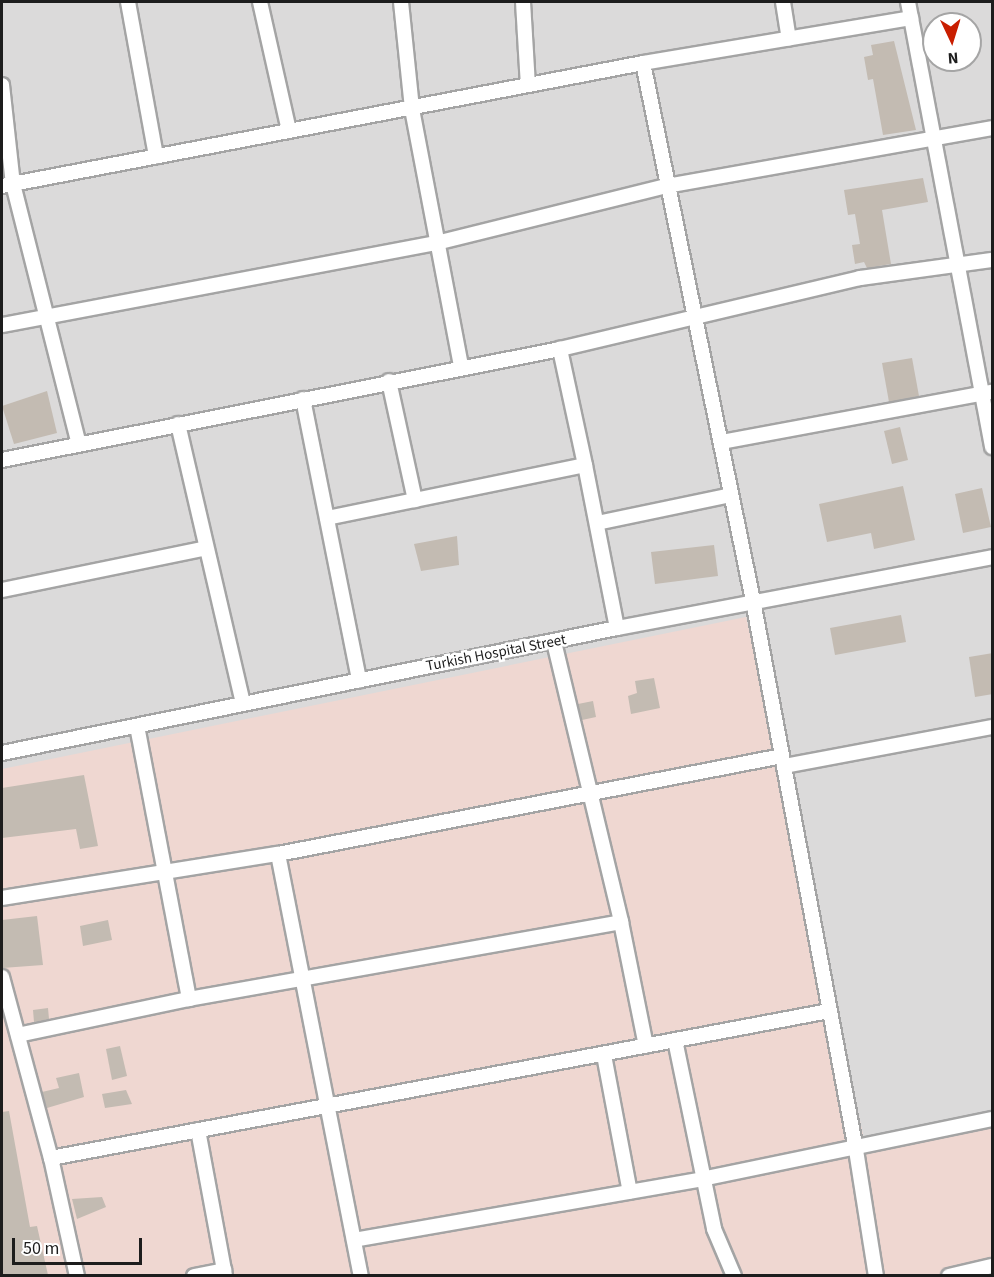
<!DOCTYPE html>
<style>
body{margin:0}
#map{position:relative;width:994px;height:1277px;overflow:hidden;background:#eeece2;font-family:"Source Sans 3",sans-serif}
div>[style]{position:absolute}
.residential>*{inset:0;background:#dbdada}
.commercial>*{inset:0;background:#efd7d1}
.building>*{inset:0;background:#c3bbb2}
.roads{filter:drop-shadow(2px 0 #a4a4a4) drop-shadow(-2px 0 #a4a4a4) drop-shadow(0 2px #a4a4a4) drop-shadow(0 -2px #a4a4a4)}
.minor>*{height:14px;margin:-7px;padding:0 7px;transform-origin:7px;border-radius:7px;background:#fff}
span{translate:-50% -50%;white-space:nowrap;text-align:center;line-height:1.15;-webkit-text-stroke:5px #fff;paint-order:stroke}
.street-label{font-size:15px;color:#1d1d1d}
.frame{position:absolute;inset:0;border:3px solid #1d1d1d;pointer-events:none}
.north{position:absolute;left:922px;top:12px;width:60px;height:60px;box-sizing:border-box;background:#fff;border:2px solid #a5a5a5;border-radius:50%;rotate:176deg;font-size:16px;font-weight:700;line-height:24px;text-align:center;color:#1d1d1d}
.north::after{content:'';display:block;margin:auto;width:21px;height:27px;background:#c91e00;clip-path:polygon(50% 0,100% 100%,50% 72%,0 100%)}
.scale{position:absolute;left:12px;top:1238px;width:130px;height:27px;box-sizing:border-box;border:3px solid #1d1d1d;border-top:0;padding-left:8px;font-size:18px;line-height:21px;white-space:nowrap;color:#1d1d1d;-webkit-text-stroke:4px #fff;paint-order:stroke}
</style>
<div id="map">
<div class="residential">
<div style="clip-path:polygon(evenodd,2px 2px,992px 2px,992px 1275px,2px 1275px,2px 2px,934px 24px,970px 24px,970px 60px,934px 60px,934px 24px)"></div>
</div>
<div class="commercial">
<div style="clip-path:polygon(746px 617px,865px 1143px,992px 1117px,992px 1275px,2px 1276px,2px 769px)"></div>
</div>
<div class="building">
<div style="clip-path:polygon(894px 41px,916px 130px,883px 135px,873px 79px,868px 80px,864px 57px,873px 55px,871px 45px)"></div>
<div style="clip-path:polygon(923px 178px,928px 202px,882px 210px,891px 264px,867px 268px,864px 262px,855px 264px,852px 245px,860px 244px,855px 214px,848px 215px,844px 190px)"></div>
<div style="clip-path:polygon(912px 358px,919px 396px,889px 402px,882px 363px)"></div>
<div style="clip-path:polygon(47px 391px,57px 433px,14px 444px,2px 406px)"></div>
<div style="clip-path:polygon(900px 427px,908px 460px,892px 464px,884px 431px)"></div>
<div style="clip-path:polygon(903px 486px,915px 540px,874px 549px,871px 533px,827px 542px,819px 504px)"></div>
<div style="clip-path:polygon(982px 488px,991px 527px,963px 533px,955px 494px)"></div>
<div style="clip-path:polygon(457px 536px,459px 565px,421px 571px,414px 544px)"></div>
<div style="clip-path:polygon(714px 545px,718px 576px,655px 584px,651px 552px)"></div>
<div style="clip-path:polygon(901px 615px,906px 642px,835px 655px,830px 628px)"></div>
<div style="clip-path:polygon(993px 653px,993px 694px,975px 697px,969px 657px)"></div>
<div style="clip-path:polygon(654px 678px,660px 708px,631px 714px,628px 696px,637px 693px,635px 681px)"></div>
<div style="clip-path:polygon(593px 701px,596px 717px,582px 720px,578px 704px)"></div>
<div style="clip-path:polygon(84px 775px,98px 846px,80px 849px,76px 829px,2px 838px,2px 788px)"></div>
<div style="clip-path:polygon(37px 916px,43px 965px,2px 968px,2px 920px)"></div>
<div style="clip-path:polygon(108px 920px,112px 940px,83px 946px,80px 926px)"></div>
<div style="clip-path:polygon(48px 1008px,49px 1019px,34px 1022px,33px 1010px)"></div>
<div style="clip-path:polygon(120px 1046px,127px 1076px,112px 1080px,106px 1049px)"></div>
<div style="clip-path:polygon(79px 1073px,84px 1097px,47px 1108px,42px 1092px,59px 1088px,56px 1078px)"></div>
<div style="clip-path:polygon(126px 1090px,132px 1104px,105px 1108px,102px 1094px)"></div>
<div style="clip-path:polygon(9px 1111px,30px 1227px,37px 1226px,48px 1275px,2px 1275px,2px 1112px)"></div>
<div style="clip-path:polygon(102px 1197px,106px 1207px,77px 1219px,72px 1199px)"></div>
</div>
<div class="roads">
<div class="minor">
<div style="left:128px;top:2px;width:157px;rotate:79.7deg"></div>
<div style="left:260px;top:2px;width:132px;rotate:77.3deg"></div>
<div style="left:401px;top:2px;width:108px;rotate:84.1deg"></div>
<div style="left:412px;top:109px;width:263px;rotate:79.2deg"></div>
<div style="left:523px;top:2px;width:83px;rotate:86.6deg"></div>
<div style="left:783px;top:2px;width:37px;rotate:81deg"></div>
<div style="left:908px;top:2px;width:453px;rotate:79.3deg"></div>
<div style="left:643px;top:63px;width:549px;rotate:78.44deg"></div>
<div style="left:753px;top:601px;width:559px;rotate:79.37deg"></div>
<div style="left:856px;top:1150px;width:128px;rotate:81deg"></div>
<div style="left:2px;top:85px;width:100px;rotate:83.7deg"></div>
<div style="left:13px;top:184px;width:268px;rotate:75.8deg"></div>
<div style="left:2px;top:186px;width:653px;rotate:-10.86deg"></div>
<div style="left:643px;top:63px;width:272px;rotate:-9.5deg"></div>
<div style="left:2px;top:325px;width:442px;rotate:-10.7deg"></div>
<div style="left:436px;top:243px;width:238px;rotate:-13.9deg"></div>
<div style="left:667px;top:186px;width:330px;rotate:-10.1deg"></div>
<div style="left:389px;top:381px;width:122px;rotate:77.7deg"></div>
<div style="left:303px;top:399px;width:287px;rotate:78.7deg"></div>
<div style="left:178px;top:424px;width:287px;rotate:76.9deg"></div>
<div style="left:721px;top:442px;width:276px;rotate:-10.5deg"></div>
<div style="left:2px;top:460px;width:569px;rotate:-11.25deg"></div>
<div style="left:560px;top:349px;width:308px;rotate:-13.3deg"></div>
<div style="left:860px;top:278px;width:133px;rotate:-7.8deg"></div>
<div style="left:585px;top:465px;width:166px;rotate:78.9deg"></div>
<div style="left:327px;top:518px;width:263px;rotate:-11.6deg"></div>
<div style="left:585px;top:465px;width:119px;rotate:-102.2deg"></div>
<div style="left:597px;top:523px;width:137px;rotate:-11.8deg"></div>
<div style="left:2px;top:590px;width:208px;rotate:-11.6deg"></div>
<div style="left:554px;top:642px;width:288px;rotate:76.5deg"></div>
<div style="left:621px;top:922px;width:126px;rotate:78.6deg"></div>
<div style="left:137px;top:726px;width:278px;rotate:79.2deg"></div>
<div style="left:2px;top:753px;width:628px;rotate:-11.49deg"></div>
<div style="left:617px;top:628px;width:382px;rotate:-10.7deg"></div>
<div style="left:784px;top:766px;width:212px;rotate:-10.6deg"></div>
<div style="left:278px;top:854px;width:430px;rotate:78.9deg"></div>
<div style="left:2px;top:898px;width:279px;rotate:-9.1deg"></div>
<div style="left:278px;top:854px;width:513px;rotate:-11deg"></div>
<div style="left:2px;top:977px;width:188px;rotate:74.9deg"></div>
<div style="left:51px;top:1158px;width:121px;rotate:77.6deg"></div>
<div style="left:18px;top:1035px;width:175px;rotate:-11.9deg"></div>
<div style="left:189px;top:999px;width:439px;rotate:-10.1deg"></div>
<div style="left:675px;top:1040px;width:193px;rotate:78.3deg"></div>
<div style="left:714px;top:1229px;width:51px;rotate:66.9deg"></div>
<div style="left:604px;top:1055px;width:139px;rotate:79.3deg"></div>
<div style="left:198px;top:1130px;width:148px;rotate:79.5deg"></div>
<div style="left:51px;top:1158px;width:792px;rotate:-10.7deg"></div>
<div style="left:354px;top:1240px;width:353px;rotate:-9.9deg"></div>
<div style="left:702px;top:1179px;width:296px;rotate:-11.7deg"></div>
<div style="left:194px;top:1276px;width:31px;rotate:-11deg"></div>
<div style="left:949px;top:1276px;width:44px;rotate:-13.1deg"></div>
</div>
</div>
<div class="street-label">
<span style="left:496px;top:653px;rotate:-11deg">Turkish Hospital Street</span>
</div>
<div class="frame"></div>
<div class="north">N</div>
<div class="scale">50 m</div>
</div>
